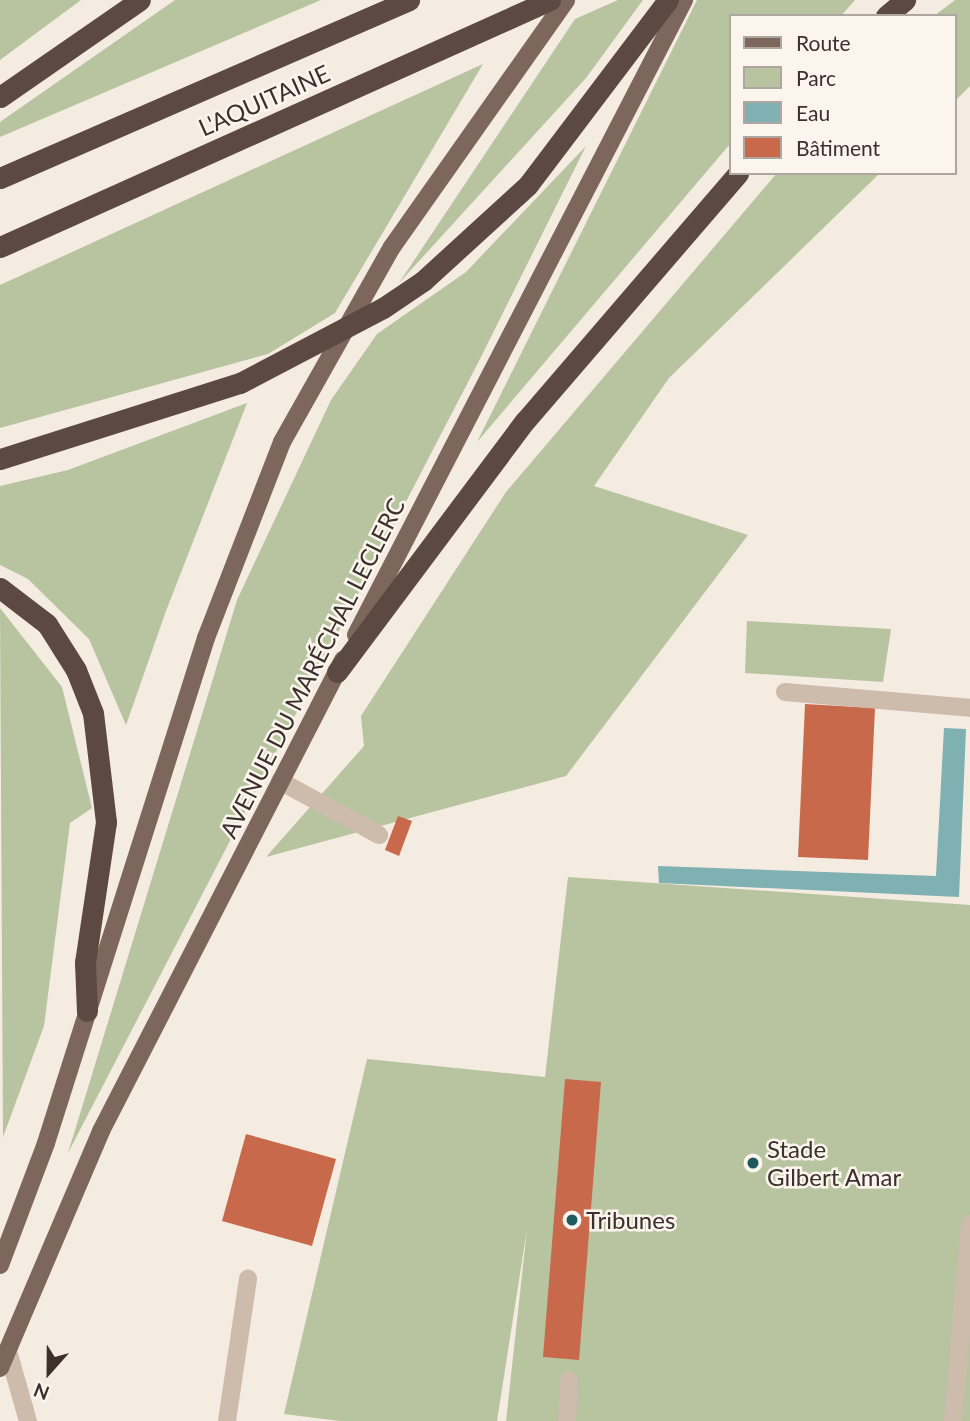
<!DOCTYPE html>
<meta charset="utf-8">
<style>
body{margin:0}
#map{position:relative;width:970px;height:1421px;overflow:hidden;background:#f4ebe1;font-family:Lato,sans-serif}
div>[style]{position:absolute}
.green>*{inset:0;background:#b8c4a0}
.water>*{inset:0;background:#7fb0b2}
.building>*{inset:0;background:#c8694b}
.minor>*{height:18px;margin:-9px;padding:0 9px;transform-origin:9px;border-radius:9px;background:#cdbbac}
.major>*{height:18px;margin:-9px;padding:0 9px;transform-origin:9px;border-radius:9px;background:#7d675c}
.highway>*{height:21px;margin:-10.5px;padding:0 10.5px;transform-origin:10.5px;border-radius:10.5px;background:#5c4a42}
.highway-bridge>*{height:21px;margin:-10.5px;padding:0 10.5px;transform-origin:10.5px;border-radius:10.5px;background:#5c4a42}
.dots>*{width:19px;height:19px;translate:-50% -50%;box-sizing:border-box;border:4px solid #fbf5ee;border-radius:50%}
span{translate:-50% -50%;white-space:nowrap;text-align:center;line-height:1.15;-webkit-text-stroke:5px #fbf5ee;paint-order:stroke}
.street-label{font-size:24px;color:#3b302b}
.poi-label{font-size:24px;color:#3b302b}
.left{translate:0 -50%;text-align:left}
.legend{position:absolute;left:729px;top:14px;width:228px;height:161px;box-sizing:border-box;background:#fbf5ee;border:2px solid #aea6a0;margin:0;padding:9px 12px;list-style:none;font-size:21px;color:#3b302b}
.legend li{display:flex;align-items:center;gap:14px;height:35px}
.legend b{width:35px;border:2px solid #aea6a0}
.north{position:absolute;left:14px;top:1337px;width:70px;height:70px;-webkit-text-stroke:5px #fbf5ee;paint-order:stroke;rotate:201deg;font-size:19px;font-weight:700;line-height:28px;text-align:center;color:#3b302b}
.north::after{content:'';display:block;margin:auto;width:24px;height:32px;background:#3b302b;clip-path:polygon(50% 0,100% 100%,50% 72%,0 100%)}
</style>
<div id="map">
<div class="green">
<div style="clip-path:polygon(0 0,81px 0,0 60px)"></div>
<div style="clip-path:polygon(175px 0,321px 0,0 137px,0 122px)"></div>
<div style="clip-path:polygon(618px 0,643px 0,586px 78px,399px 283px,575px 19px)"></div>
<div style="clip-path:polygon(697px 0,855px 0,841px 16px,730px 16px,730px 144px,477px 442px)"></div>
<div style="clip-path:polygon(955px 0,970px 0,970px 86px,954px 102px,954px 16px,934px 16px)"></div>
<div style="clip-path:polygon(483px 64px,335px 313px,268px 354px,0 428px,0 285px)"></div>
<div style="clip-path:polygon(586px 146px,480px 359px,68px 1153px,237px 600px,331px 400px,377px 334px,466px 272px)"></div>
<div style="clip-path:polygon(777px 173px,880px 173px,669px 378px,594px 486px,748px 535px,566px 776px,266px 857px,364px 746px,361px 716px,506px 492px)"></div>
<div style="clip-path:polygon(247px 403px,166px 611px,126px 725px,89px 639px,28px 579px,0 565px,0 486px,68px 470px)"></div>
<div style="clip-path:polygon(0 608px,62px 687px,92px 808px,70px 823px,44px 1026px,3px 1137px)"></div>
<div style="clip-path:polygon(747px 621px,891px 629px,883px 682px,745px 673px)"></div>
<div style="clip-path:polygon(568px 877px,970px 905px,970px 1421px,506px 1421px,527px 1229px,497px 1421px,340px 1421px,284px 1414px,367px 1059px,545px 1077px)"></div>
</div>
<div class="water">
<div style="clip-path:polygon(944px 728px,966px 729px,959px 897px,659px 883px,658px 866px,936px 876px)"></div>
</div>
<div class="building">
<div style="clip-path:polygon(805px 704px,875px 708px,868px 860px,798px 857px)"></div>
<div style="clip-path:polygon(398px 816px,412px 821px,399px 856px,385px 850px)"></div>
<div style="clip-path:polygon(565px 1079px,601px 1082px,579px 1360px,543px 1357px)"></div>
<div style="clip-path:polygon(246px 1134px,336px 1159px,312px 1246px,222px 1221px)"></div>
</div>
<div class="minor">
<div style="left:785px;top:692px;width:186px;rotate:4.9deg"></div>
<div style="left:280px;top:781px;width:113px;rotate:28.6deg"></div>
<div style="left:8px;top:1351px;width:73px;rotate:74.1deg"></div>
<div style="left:227px;top:1421px;width:144px;rotate:-81.6deg"></div>
<div style="left:567px;top:1421px;width:41px;rotate:-87.2deg"></div>
<div style="left:953px;top:1421px;width:198px;rotate:-85.1deg"></div>
</div>
<div class="major">
<div style="left:356px;top:635px;width:715px;rotate:-62.68deg"></div>
<div style="left:0;top:1265px;width:130px;rotate:-69.3deg"></div>
<div style="left:46px;top:1143px;width:530px;rotate:-72.42deg"></div>
<div style="left:206px;top:638px;width:210px;rotate:-68.8deg"></div>
<div style="left:282px;top:442px;width:224px;rotate:-60.6deg"></div>
<div style="left:392px;top:247px;width:302px;rotate:-54.8deg"></div>
<div style="left:0;top:1368px;width:258px;rotate:-66.9deg"></div>
<div style="left:101px;top:1131px;width:530px;rotate:-62.81deg"></div>
</div>
<div class="highway">
<div style="left:886px;top:16px;width:25px;rotate:-40deg"></div>
<div style="left:0;top:97px;width:170px;rotate:-34.7deg"></div>
<div style="left:0;top:178px;width:446px;rotate:-23.5deg"></div>
<div style="left:0;top:247px;width:603px;rotate:-24.18deg"></div>
<div style="left:383px;top:308px;width:48px;rotate:-34deg"></div>
<div style="left:423px;top:281px;width:142px;rotate:-42.4deg"></div>
<div style="left:528px;top:185px;width:232px;rotate:-52.9deg"></div>
<div style="left:0;top:459px;width:252px;rotate:-17.6deg"></div>
<div style="left:0;top:588px;width:59px;rotate:37.5deg"></div>
<div style="left:47px;top:624px;width:54px;rotate:57.8deg"></div>
<div style="left:76px;top:670px;width:46px;rotate:68.4deg"></div>
<div style="left:93px;top:713px;width:110px;rotate:83.2deg"></div>
<div style="left:106px;top:822px;width:142px;rotate:98.5deg"></div>
<div style="left:85px;top:962px;width:49px;rotate:87.7deg"></div>
<div style="left:337px;top:672px;width:314px;rotate:-53.2deg"></div>
<div style="left:525px;top:421px;width:327px;rotate:-49.3deg"></div>
</div>
<div class="highway-bridge">
<div style="left:240px;top:383px;width:161px;rotate:-27.7deg"></div>
</div>
<div class="dots">
<div style="left:753px;top:1163px;background:#1f5a5e"></div>
<div style="left:572px;top:1220px;background:#1f5a5e"></div>
</div>
<div class="street-label">
<span style="left:264px;top:100px;rotate:-24deg">L'AQUITAINE</span>
<span style="left:312px;top:668px;rotate:-63deg">AVENUE DU MARÉCHAL LECLERC</span>
</div>
<div class="poi-label">
<span class="left" style="left:767px;top:1163px">Stade<br>Gilbert Amar</span>
<span class="left" style="left:586px;top:1220px">Tribunes</span>
</div>
<ul class="legend">
<li><b style="height:9px;background:#7d675c"></b>Route</li>
<li><b style="height:19px;background:#b8c4a0"></b>Parc</li>
<li><b style="height:19px;background:#7fb0b2"></b>Eau</li>
<li><b style="height:19px;background:#c8694b"></b>Bâtiment</li>
</ul>
<div class="north">N</div>
</div>
